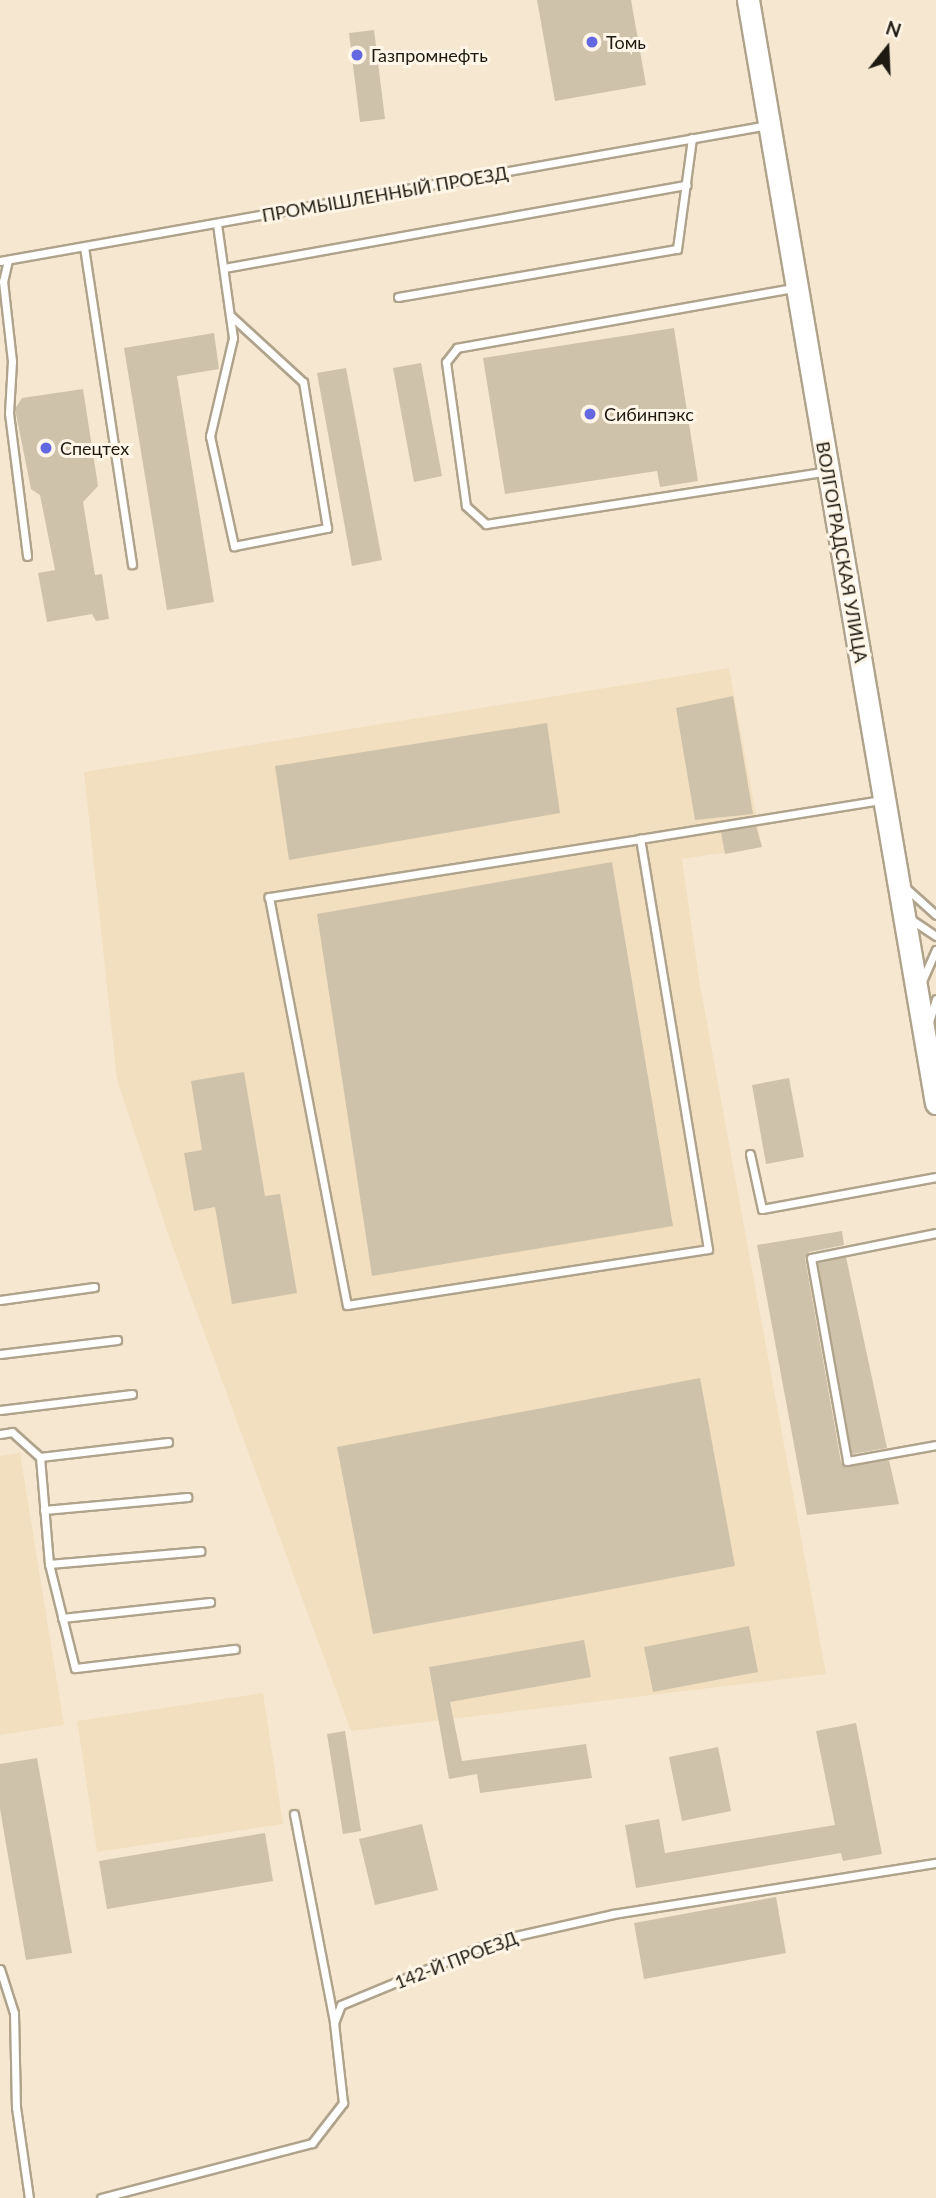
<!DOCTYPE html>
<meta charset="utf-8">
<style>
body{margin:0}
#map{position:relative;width:936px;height:2198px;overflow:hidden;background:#f6e8d0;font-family:Lato,sans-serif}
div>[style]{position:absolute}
.built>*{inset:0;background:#f1dfc0}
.building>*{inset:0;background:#cfc2aa}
.roads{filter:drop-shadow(2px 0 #b0a38c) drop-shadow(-2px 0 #b0a38c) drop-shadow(0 2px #b0a38c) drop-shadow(0 -2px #b0a38c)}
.service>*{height:7px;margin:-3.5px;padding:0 3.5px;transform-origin:3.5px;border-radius:3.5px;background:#fff}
.secondary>*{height:21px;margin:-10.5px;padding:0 10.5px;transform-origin:10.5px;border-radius:10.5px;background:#fff}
.dots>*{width:19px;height:19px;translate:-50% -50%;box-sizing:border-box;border:4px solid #fff6e8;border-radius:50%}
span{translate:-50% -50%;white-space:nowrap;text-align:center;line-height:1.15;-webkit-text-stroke:6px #fff6e8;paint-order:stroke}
.poi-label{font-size:18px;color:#1e1a11}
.left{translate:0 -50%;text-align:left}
.street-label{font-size:18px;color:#1e1a11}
.north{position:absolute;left:852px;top:14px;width:70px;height:70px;-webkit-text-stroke:5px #fff6e8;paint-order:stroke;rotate:18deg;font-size:19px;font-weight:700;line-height:28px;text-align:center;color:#1e1a11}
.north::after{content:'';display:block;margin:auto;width:24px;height:32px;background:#1e1a11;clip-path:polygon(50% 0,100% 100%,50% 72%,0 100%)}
</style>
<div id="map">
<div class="built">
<div style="clip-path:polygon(729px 668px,762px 847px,682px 859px,700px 985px,826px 1674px,351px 1731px,168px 1234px,117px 1080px,84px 772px)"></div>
<div style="clip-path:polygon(20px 1453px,64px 1725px,0 1735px,0 1456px)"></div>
<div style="clip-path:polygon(263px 1693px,283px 1824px,97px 1852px,77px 1721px)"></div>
</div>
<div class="building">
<div style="clip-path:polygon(537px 0,631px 0,646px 85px,555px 101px)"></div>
<div style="clip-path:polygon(374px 30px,385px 119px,360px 122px,349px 33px)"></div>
<div style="clip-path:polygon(674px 328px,698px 481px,660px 487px,657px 471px,505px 494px,483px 358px)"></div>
<div style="clip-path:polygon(214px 333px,219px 369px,177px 376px,214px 602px,167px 610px,124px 348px)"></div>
<div style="clip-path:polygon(421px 363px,442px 476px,414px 482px,393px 368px)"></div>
<div style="clip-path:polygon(346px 368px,382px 560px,352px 566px,317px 373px)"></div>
<div style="clip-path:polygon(83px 389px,98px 486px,83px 502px,95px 575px,102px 574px,109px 619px,96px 621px,92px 614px,47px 622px,38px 573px,55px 570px,40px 495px,31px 489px,15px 409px,22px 398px)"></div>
<div style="clip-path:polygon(733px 696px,753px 814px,695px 820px,676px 708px)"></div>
<div style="clip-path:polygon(547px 723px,560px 813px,289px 860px,275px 766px)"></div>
<div style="clip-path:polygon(756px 826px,762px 847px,725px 854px,721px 832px)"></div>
<div style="clip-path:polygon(612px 862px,673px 1226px,372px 1276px,317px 914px)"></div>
<div style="clip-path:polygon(244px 1072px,265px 1196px,280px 1194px,297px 1293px,232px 1304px,215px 1207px,194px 1211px,184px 1153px,202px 1150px,191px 1081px)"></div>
<div style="clip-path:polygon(789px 1078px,804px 1157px,766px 1164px,752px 1085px)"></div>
<div style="clip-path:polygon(842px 1231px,844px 1245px,809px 1252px,805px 1258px,841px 1462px,847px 1467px,889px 1460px,899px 1504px,807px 1515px,757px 1245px)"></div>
<div style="clip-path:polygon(846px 1257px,887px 1448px,852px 1454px,818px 1263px)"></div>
<div style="clip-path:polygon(700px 1378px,735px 1566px,373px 1634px,337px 1447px)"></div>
<div style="clip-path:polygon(749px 1626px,758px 1672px,653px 1692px,644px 1647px)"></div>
<div style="clip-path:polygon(584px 1640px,591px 1677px,450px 1702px,462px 1761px,586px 1744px,592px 1778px,480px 1793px,477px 1774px,449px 1779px,429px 1667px)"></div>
<div style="clip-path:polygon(856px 1723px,882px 1854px,843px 1861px,841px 1853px,636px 1888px,625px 1825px,659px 1819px,665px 1853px,835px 1825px,816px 1731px)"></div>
<div style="clip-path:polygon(345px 1731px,361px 1831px,343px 1834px,327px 1734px)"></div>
<div style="clip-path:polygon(718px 1747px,731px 1811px,682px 1821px,669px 1757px)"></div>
<div style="clip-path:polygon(37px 1758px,72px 1953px,26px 1960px,0 1809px,0 1764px)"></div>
<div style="clip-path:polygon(422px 1824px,438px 1890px,375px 1905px,359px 1839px)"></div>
<div style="clip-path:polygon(265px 1833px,273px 1881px,107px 1909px,99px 1861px)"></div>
<div style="clip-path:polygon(776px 1897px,786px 1953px,644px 1979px,634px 1923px)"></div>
</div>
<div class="roads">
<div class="service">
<div style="left:217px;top:224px;width:115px;rotate:82deg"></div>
<div style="left:233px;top:338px;width:101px;rotate:103.2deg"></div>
<div style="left:210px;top:436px;width:113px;rotate:77.7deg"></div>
<div style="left:234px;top:546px;width:95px;rotate:-11deg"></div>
<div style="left:327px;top:528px;width:148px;rotate:-99.3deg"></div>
<div style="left:303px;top:382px;width:98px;rotate:-137.5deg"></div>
<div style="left:84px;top:247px;width:321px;rotate:81.4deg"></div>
<div style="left:8px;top:260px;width:22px;rotate:103deg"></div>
<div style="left:3px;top:281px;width:81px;rotate:83.6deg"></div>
<div style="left:12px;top:361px;width:52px;rotate:93.3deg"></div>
<div style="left:9px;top:413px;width:144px;rotate:82.8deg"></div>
<div style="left:0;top:261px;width:780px;rotate:-10.04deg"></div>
<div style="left:224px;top:268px;width:470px;rotate:-10.2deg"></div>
<div style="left:793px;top:288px;width:341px;rotate:169.9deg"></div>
<div style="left:457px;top:348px;width:18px;rotate:128deg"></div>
<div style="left:446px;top:362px;width:145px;rotate:82.1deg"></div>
<div style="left:466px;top:506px;width:27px;rotate:42deg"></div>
<div style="left:486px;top:524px;width:345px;rotate:-8.8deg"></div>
<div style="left:398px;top:297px;width:283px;rotate:-9.8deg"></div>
<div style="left:677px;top:249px;width:112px;rotate:-82.3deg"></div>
<div style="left:640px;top:839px;width:376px;rotate:171.1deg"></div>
<div style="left:269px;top:897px;width:415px;rotate:79.2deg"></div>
<div style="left:347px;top:1305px;width:365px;rotate:-8.8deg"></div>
<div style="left:708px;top:1249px;width:416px;rotate:-99.4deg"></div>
<div style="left:640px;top:839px;width:243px;rotate:-9.2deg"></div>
<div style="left:906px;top:888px;width:40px;rotate:42deg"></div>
<div style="left:912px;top:920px;width:29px;rotate:34deg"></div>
<div style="left:922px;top:981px;width:34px;rotate:-66deg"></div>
<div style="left:929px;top:1022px;width:24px;rotate:-73deg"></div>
<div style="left:750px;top:1154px;width:56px;rotate:77.7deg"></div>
<div style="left:762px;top:1209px;width:177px;rotate:-10.4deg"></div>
<div style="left:936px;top:1233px;width:127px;rotate:168.7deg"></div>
<div style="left:811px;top:1258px;width:206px;rotate:79.9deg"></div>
<div style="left:847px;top:1461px;width:90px;rotate:-10.2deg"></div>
<div style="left:0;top:1300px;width:95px;rotate:-7.9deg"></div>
<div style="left:0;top:1354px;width:118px;rotate:-6.8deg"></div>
<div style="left:0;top:1410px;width:133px;rotate:-6.9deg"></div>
<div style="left:0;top:1434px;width:12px;rotate:-9deg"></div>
<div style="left:12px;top:1432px;width:38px;rotate:42deg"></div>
<div style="left:40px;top:1457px;width:107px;rotate:85.2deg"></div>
<div style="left:49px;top:1564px;width:107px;rotate:76deg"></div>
<div style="left:75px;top:1668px;width:161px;rotate:-6.8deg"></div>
<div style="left:40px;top:1457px;width:129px;rotate:-6.7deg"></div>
<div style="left:44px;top:1510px;width:144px;rotate:-5.2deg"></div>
<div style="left:49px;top:1564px;width:152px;rotate:-4.9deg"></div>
<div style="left:62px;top:1618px;width:149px;rotate:-6.2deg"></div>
<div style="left:294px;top:1814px;width:212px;rotate:79.1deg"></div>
<div style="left:0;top:1969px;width:46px;rotate:72.3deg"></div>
<div style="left:14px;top:2013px;width:94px;rotate:88.8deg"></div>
<div style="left:16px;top:2107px;width:92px;rotate:81.9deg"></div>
<div style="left:101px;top:2198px;width:218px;rotate:-14.6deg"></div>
<div style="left:312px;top:2143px;width:51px;rotate:-52.2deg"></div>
<div style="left:343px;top:2103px;width:81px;rotate:-96.4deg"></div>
<div style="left:334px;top:2023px;width:19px;rotate:-69deg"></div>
<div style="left:341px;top:2005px;width:170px;rotate:-22.5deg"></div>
<div style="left:498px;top:1940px;width:118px;rotate:-12.7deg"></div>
<div style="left:613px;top:1914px;width:327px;rotate:-9deg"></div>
</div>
<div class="secondary">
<div style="left:748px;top:0;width:1119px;rotate:80.33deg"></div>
</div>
</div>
<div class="dots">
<div style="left:592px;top:42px;background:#6368e1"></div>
<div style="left:357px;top:55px;background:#6368e1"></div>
<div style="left:590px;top:414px;background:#6368e1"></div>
<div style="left:46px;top:448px;background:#6368e1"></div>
</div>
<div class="poi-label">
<span class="left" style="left:606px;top:42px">Томь</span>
<span class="left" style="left:371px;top:55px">Газпромнефть</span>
<span class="left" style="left:604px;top:414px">Сибинпэкс</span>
<span class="left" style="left:60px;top:448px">Спецтех</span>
</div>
<div class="street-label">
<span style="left:385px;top:194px;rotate:-10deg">ПРОМЫШЛЕННЫЙ ПРОЕЗД</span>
<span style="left:842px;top:552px;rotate:80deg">ВОЛГОГРАДСКАЯ УЛИЦА</span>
<span style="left:456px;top:1960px;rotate:-21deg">142-Й ПРОЕЗД</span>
</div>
<div class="north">N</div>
</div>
